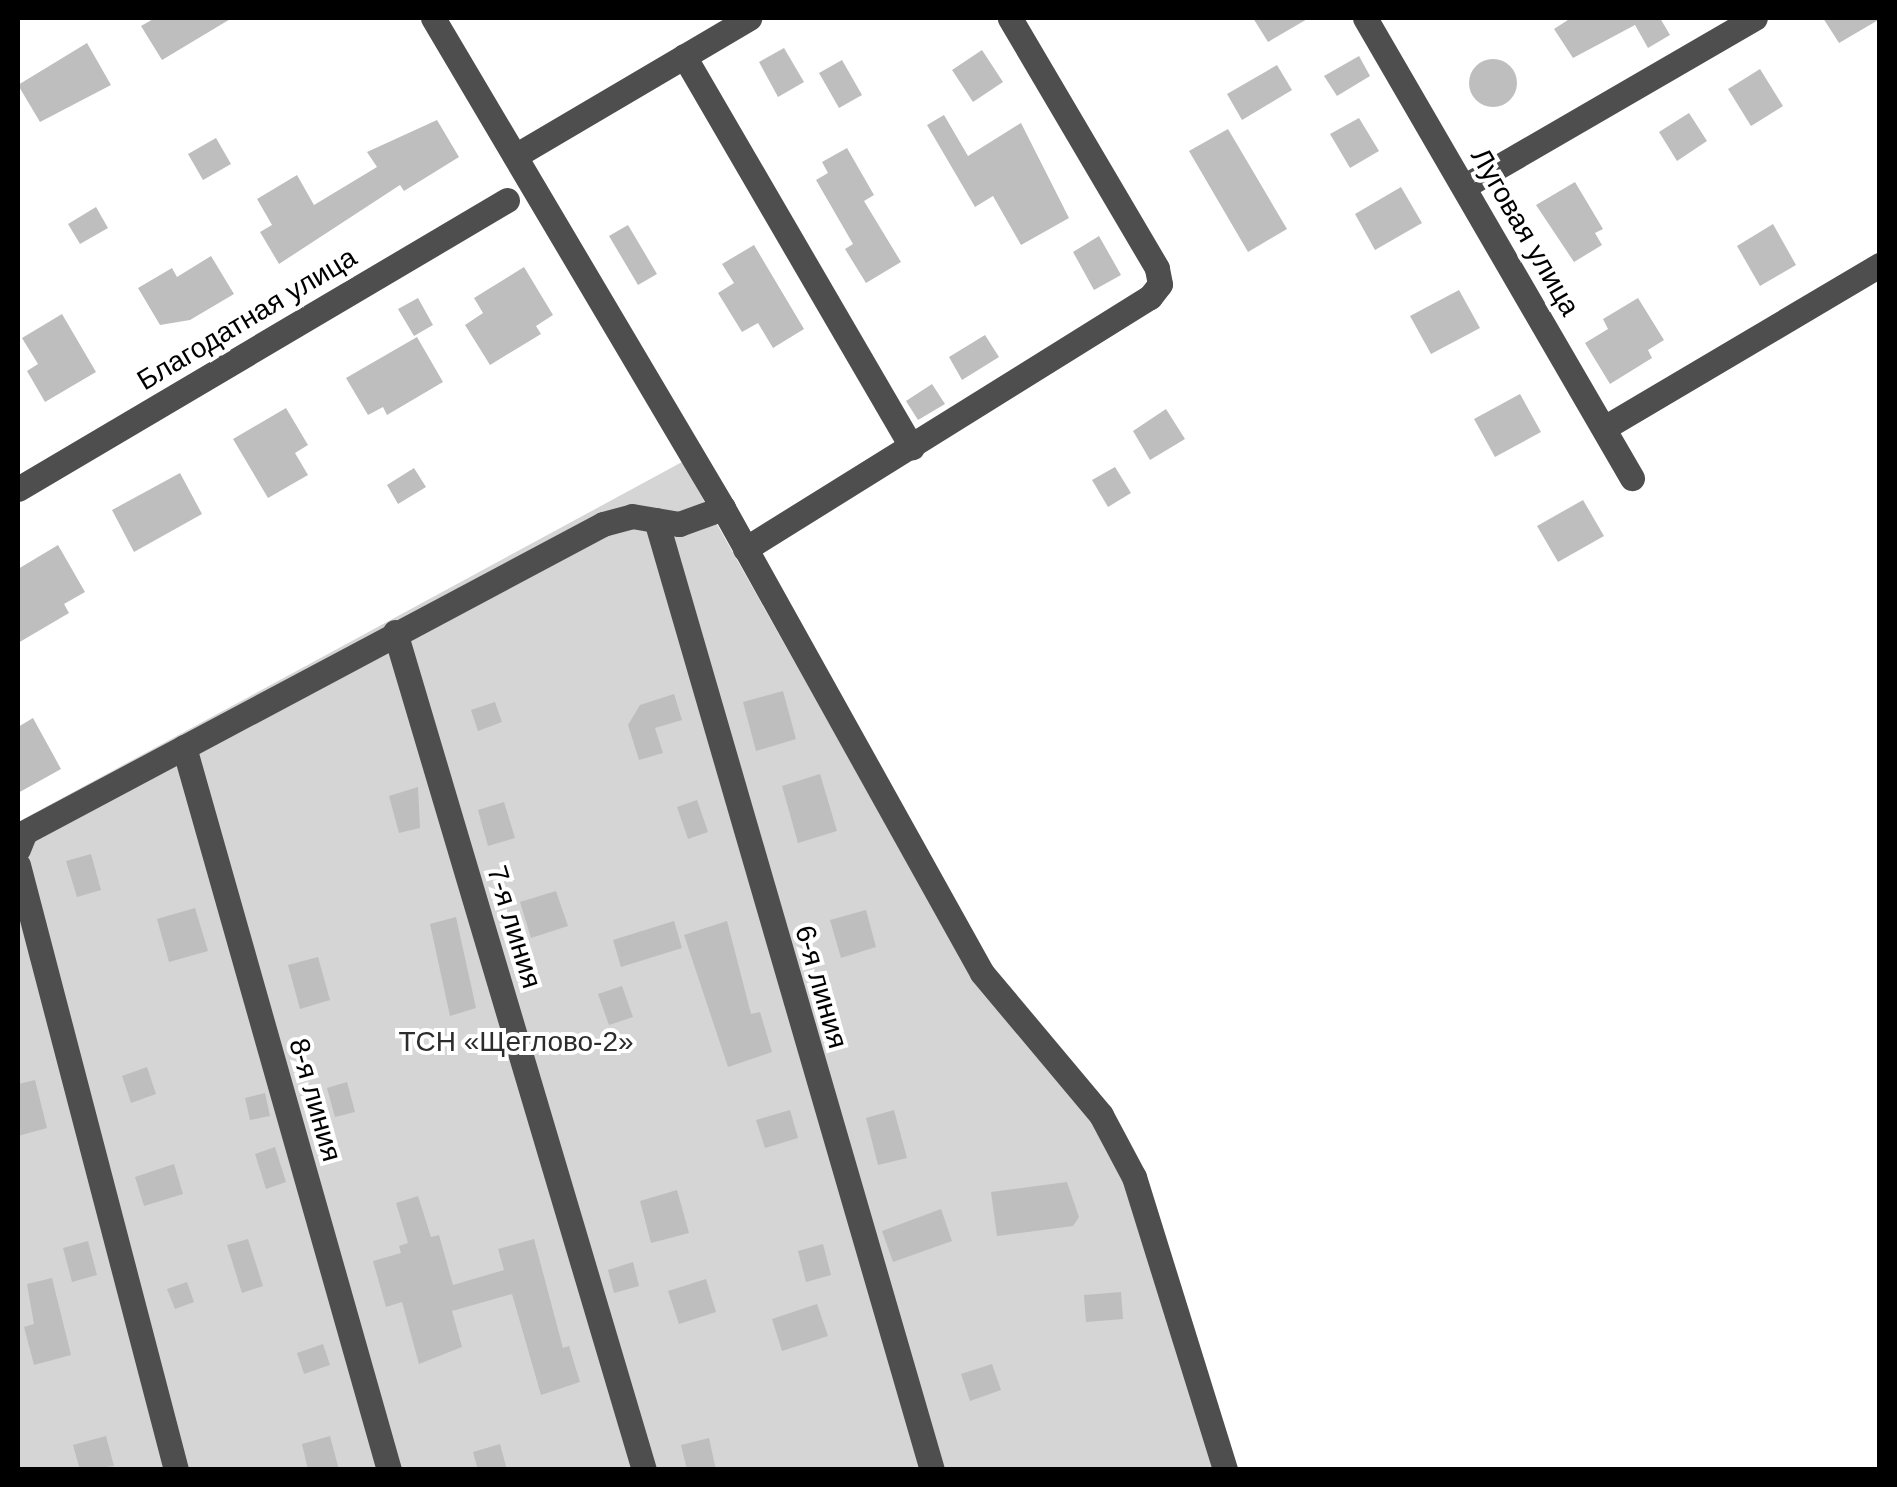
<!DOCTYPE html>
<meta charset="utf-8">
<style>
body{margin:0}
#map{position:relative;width:1897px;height:1487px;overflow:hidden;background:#fff;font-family:Helvetica,sans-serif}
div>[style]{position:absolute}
.green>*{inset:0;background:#d5d5d5}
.building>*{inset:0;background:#bebebe}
.round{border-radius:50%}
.minor>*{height:25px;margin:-12.5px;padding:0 12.5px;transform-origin:12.5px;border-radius:12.5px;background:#4e4e4e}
span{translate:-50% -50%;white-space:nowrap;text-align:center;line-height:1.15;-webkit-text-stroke:8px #fff;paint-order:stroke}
.street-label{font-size:28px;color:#000}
.park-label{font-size:28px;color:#2c2c2c}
.frame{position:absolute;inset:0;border:20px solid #000;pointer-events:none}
</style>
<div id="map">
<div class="green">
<div style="clip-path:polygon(682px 462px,973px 979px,1091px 1120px,1125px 1181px,1214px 1469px,18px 1470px,18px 822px)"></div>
</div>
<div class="building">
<div style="clip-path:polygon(155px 18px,232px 18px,162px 60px,141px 26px)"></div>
<div style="clip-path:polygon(1253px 18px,1309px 18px,1268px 42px)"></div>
<div style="clip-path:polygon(1571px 18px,1660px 18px,1670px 35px,1648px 48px,1635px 25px,1573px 58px,1554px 29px)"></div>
<div style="clip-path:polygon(1823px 18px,1880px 18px,1880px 19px,1839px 43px)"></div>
<div style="clip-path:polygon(87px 43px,111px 85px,40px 122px,18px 85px)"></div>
<div style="clip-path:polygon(784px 48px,804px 82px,778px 97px,759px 62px)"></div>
<div style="clip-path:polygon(982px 50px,1003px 82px,973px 102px,952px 70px)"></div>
<div style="clip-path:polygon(1359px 56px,1370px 76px,1337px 96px,1324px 76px)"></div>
<div class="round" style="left:1469px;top:59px;width:48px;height:48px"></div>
<div style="clip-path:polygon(842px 60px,862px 95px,839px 108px,819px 73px)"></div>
<div style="clip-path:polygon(1277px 65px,1292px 90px,1242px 120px,1227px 94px)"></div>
<div style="clip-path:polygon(1760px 69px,1783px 106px,1751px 126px,1728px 89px)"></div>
<div style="clip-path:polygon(1689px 113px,1707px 141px,1677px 161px,1659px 132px)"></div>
<div style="clip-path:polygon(944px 115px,968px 156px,1021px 123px,1069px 218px,1021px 245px,993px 196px,975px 207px,927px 125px)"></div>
<div style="clip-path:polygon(1359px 118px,1379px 151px,1350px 168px,1330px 134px)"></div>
<div style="clip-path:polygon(437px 120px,459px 157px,404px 191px,400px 185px,279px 264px,260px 232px,272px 225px,257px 199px,297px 175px,314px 205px,377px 167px,367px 152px)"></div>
<div style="clip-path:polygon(1228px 129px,1287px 229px,1248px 252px,1189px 151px)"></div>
<div style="clip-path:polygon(216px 138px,231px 164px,203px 180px,188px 154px)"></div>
<div style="clip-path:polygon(847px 148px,874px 195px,864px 201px,901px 262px,866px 283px,845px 249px,853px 244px,816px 180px,828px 173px,822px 162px)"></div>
<div style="clip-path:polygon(1575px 182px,1603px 229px,1595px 233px,1602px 245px,1574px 262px,1536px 205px)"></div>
<div style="clip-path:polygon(1401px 187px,1422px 223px,1375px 250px,1355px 214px)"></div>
<div style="clip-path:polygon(96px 207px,108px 228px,80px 244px,68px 224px)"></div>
<div style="clip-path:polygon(1773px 224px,1796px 265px,1760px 286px,1737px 246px)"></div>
<div style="clip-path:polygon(628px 225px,657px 274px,638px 285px,609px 236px)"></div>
<div style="clip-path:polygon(1099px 236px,1121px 275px,1094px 290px,1073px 252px)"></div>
<div style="clip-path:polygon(754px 245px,804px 329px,773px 348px,758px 323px,742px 332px,718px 293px,734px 283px,722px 264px)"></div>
<div style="clip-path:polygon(211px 256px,234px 294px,190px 320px,160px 325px,138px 288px,172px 268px,177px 277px)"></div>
<div style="clip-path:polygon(524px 267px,553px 315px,536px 326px,541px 334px,490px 365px,465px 325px,483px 313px,474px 298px)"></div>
<div style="clip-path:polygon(1459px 290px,1480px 328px,1431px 354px,1410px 316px)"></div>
<div style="clip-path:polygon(418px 298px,433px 325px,414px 336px,398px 309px)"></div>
<div style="clip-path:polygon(1638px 298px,1664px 340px,1648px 350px,1652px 358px,1610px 384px,1585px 343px,1608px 329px,1603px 319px)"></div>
<div style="clip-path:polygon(62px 314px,96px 372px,45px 402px,27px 371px,38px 364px,22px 338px)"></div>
<div style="clip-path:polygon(985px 335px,999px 357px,962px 380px,949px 357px)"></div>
<div style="clip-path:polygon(417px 337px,443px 382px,387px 415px,383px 407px,368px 415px,346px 378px)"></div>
<div style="clip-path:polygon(932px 384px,945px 404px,918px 420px,906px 401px)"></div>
<div style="clip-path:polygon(1520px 394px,1541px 432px,1495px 457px,1474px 419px)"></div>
<div style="clip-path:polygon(286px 408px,308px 445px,295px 453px,308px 475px,268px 498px,233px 439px)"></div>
<div style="clip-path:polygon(1166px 409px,1185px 439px,1150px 460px,1133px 431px)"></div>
<div style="clip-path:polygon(1115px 467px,1131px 493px,1108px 507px,1092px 480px)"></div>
<div style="clip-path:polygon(414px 468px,426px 487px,398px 504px,387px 485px)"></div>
<div style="clip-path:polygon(180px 473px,202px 514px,134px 552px,112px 510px)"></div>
<div style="clip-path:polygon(1583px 500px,1604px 536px,1558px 562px,1537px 526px)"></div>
<div style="clip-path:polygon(58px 545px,85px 592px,64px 604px,69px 613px,18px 643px,18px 569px)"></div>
<div style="clip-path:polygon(783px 691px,796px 739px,756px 751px,743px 702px)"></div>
<div style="clip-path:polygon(674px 694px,682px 720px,655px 728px,663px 753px,639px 760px,628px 725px,640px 705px)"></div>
<div style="clip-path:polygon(495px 702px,502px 722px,478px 731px,471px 710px)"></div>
<div style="clip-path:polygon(33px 718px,61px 769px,18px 793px,18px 727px)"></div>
<div style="clip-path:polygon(820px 774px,837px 831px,798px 843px,782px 786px)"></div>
<div style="clip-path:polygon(418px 787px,420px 828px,399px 833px,389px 796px)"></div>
<div style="clip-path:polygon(697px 800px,708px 832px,688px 839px,677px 807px)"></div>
<div style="clip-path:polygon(504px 802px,515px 838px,488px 846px,478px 810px)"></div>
<div style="clip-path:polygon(91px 854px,101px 890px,77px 897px,66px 861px)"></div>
<div style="clip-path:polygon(556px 891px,568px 926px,531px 938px,520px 902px)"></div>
<div style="clip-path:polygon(195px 908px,208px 951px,169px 962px,157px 919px)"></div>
<div style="clip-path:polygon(866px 910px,876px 947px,841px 958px,830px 920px)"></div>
<div style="clip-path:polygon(456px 917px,476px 1008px,450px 1016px,430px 924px)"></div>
<div style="clip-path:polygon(674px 921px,682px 948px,621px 967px,613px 940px)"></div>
<div style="clip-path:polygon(727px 921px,751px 1014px,760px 1012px,772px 1052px,728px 1067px,684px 935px)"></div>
<div style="clip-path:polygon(318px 957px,330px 1000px,300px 1009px,288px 965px)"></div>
<div style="clip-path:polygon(622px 986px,633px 1017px,609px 1025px,598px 994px)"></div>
<div style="clip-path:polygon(147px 1067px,156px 1094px,131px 1103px,122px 1076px)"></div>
<div style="clip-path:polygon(35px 1080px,47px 1128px,18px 1136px,18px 1084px)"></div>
<div style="clip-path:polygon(347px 1082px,355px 1112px,335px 1117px,327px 1088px)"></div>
<div style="clip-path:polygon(265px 1093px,270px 1116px,250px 1120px,245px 1098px)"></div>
<div style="clip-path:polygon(790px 1110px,798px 1138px,765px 1148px,756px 1120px)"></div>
<div style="clip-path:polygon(894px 1110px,907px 1158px,878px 1165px,866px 1118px)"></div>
<div style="clip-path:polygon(275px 1147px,286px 1182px,266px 1189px,255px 1154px)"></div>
<div style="clip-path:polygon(174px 1164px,183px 1194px,144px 1206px,135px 1177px)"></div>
<div style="clip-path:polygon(1067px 1182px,1079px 1217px,1073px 1226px,997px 1236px,991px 1192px)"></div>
<div style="clip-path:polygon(677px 1190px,689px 1233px,651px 1243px,640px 1201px)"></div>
<div style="clip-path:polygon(418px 1196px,431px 1237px,439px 1235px,453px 1285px,504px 1270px,498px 1249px,534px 1239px,563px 1348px,569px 1346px,580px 1382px,541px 1395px,512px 1294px,452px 1311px,462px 1347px,419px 1364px,402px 1302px,386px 1307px,373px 1261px,401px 1253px,399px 1246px,408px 1243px,396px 1203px)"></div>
<div style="clip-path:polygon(941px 1209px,952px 1241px,893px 1262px,882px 1231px)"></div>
<div style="clip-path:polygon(248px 1239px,263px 1286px,242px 1293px,227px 1245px)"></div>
<div style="clip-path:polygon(88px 1241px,97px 1275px,72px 1282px,63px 1248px)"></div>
<div style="clip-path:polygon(823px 1244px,831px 1275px,806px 1282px,798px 1251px)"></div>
<div style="clip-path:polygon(633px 1262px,639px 1286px,614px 1293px,608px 1270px)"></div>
<div style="clip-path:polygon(52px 1278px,71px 1355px,34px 1365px,24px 1327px,34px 1324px,27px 1284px)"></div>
<div style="clip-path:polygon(706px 1279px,716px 1312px,679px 1324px,668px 1291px)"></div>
<div style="clip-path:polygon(187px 1282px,194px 1302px,175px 1309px,167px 1289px)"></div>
<div style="clip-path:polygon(1121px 1292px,1123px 1319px,1086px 1322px,1084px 1295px)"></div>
<div style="clip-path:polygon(817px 1304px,828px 1336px,782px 1351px,772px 1319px)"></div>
<div style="clip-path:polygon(323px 1344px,330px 1365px,304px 1374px,297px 1353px)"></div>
<div style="clip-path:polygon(992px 1364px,1001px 1390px,970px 1401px,961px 1374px)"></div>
<div style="clip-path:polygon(106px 1436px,114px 1466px,80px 1470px,73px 1445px)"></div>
<div style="clip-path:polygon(330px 1436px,339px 1470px,308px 1470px,302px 1444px)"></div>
<div style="clip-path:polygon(709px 1438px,716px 1470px,687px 1470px,681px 1445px)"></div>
<div style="clip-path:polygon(500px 1444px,507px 1470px,478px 1470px,473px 1452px)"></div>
</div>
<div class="minor">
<div style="left:433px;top:18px;width:569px;rotate:59.38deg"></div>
<div style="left:723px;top:508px;width:532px;rotate:60.88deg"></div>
<div style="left:982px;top:973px;width:185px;rotate:50deg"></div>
<div style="left:1101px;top:1115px;width:70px;rotate:62deg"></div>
<div style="left:1134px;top:1177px;width:307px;rotate:72.7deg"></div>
<div style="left:1365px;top:18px;width:532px;rotate:59.87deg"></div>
<div style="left:684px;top:56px;width:453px;rotate:59.8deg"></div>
<div style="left:515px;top:156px;width:272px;rotate:-30.5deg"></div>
<div style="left:1465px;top:186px;width:335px;rotate:-30.1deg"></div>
<div style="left:1604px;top:428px;width:321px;rotate:-30.6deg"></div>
<div style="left:18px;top:489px;width:568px;rotate:-30.58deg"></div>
<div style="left:656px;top:520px;width:989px;rotate:73.8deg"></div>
<div style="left:745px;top:549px;width:477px;rotate:-31.9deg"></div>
<div style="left:1150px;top:297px;width:16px;rotate:-52deg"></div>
<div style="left:1160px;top:284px;width:16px;rotate:-101deg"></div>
<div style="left:1157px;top:268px;width:290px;rotate:-120.5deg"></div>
<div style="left:395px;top:632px;width:874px;rotate:73.45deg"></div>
<div style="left:184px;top:747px;width:752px;rotate:74.17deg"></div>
<div style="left:18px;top:849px;width:18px;rotate:-68deg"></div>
<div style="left:25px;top:832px;width:655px;rotate:-28.05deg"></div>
<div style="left:603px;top:524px;width:30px;rotate:-15deg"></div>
<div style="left:632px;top:516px;width:48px;rotate:9.7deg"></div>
<div style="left:679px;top:524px;width:47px;rotate:-20deg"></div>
<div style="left:18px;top:865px;width:625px;rotate:75.36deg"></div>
</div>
<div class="street-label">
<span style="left:1525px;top:232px;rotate:60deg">Луговая улица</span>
<span style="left:247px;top:319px;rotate:-31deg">Благодатная улица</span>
<span style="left:514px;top:927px;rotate:73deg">7-я линия</span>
<span style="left:821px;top:987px;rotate:74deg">6-я линия</span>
<span style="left:315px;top:1100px;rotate:74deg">8-я линия</span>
</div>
<div class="park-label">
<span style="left:516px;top:1042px">ТСН «Щеглово-2»</span>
</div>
<div class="frame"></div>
</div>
